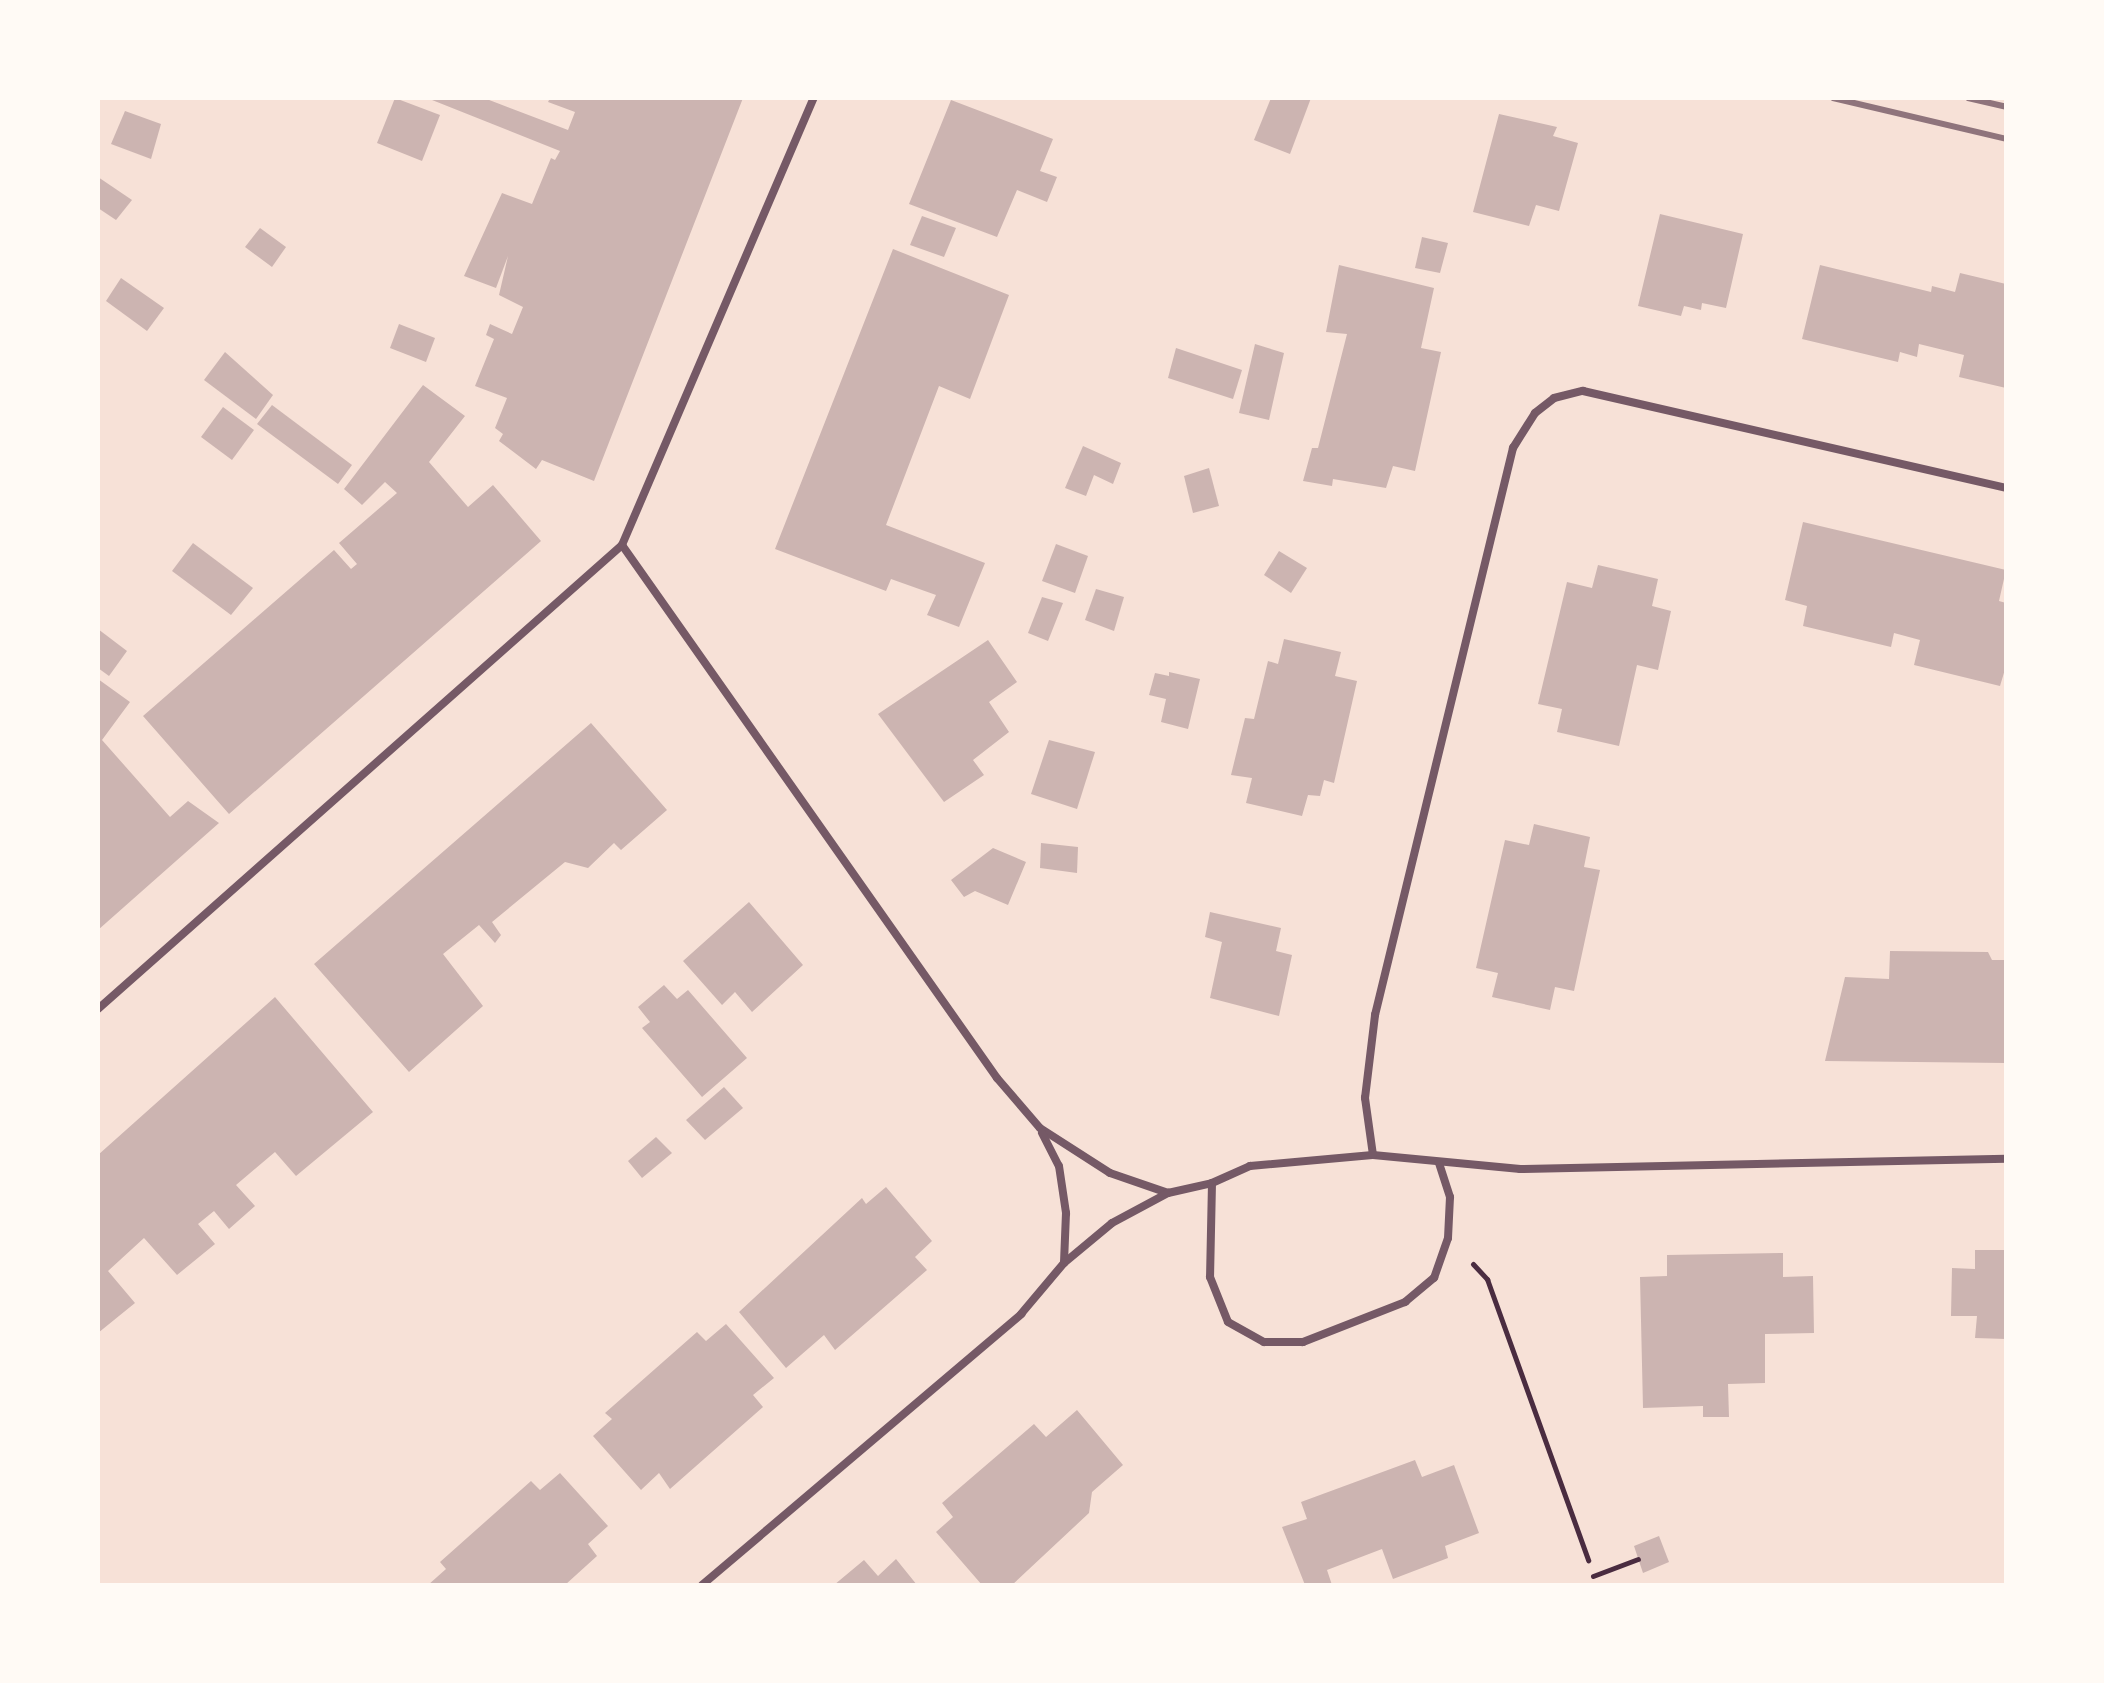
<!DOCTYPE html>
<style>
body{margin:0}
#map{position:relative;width:2104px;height:1683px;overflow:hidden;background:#f7e1d7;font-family:Manrope,sans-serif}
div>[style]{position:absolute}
.building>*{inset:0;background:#ccb4b1}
.path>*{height:5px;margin:-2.5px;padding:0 2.5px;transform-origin:2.5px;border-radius:2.5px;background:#4a2c40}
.minor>*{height:8px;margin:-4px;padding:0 4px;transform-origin:4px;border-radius:4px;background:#755966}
.rail>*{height:6px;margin:-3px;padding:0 3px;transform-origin:3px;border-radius:3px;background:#8f747c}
span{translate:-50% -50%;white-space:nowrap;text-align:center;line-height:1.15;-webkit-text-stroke:7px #fffaf5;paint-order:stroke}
.frame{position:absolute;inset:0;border:100px solid #fffaf5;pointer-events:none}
</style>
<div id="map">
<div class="building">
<div style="clip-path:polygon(395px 98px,440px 115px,422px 161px,377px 143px)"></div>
<div style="clip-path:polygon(427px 98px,484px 98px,568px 130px,575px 112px,548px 102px,550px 98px,743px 98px,594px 481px,542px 460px,536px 469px,499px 441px,503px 434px,495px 428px,507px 398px,475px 386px,494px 339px,486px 335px,490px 324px,512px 334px,523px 307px,499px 295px,508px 256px,496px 288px,464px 276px,502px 193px,532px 204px,551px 158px,555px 160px,560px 151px)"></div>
<div style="clip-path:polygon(1271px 98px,1311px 98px,1290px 154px,1254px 140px)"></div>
<div style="clip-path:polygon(951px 100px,1053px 139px,1040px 171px,1057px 177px,1047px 202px,1017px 190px,997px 237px,909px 204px)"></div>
<div style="clip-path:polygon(125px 111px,161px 124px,151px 159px,111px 144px)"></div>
<div style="clip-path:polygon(1499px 114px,1557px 127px,1553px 136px,1578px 143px,1559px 211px,1536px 205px,1529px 226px,1473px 212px)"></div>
<div style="clip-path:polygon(98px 177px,132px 200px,116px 220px,98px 208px)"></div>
<div style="clip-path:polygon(1660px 214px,1743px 234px,1726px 308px,1702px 303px,1701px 310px,1684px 306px,1681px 316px,1638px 306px)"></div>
<div style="clip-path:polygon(922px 216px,956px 228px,944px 257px,910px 245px)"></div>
<div style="clip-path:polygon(260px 228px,286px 247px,272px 267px,245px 247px)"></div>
<div style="clip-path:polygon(1422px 237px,1448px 243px,1440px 273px,1415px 268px)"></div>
<div style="clip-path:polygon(893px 249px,1009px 295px,970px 399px,939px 386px,886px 525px,985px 563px,959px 627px,927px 615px,936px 595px,891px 579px,886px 591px,775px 549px)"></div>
<div style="clip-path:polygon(1339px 265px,1434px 288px,1421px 348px,1441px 352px,1415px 471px,1393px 466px,1386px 488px,1333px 479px,1332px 486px,1303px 481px,1312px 448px,1318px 448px,1347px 334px,1326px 332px)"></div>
<div style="clip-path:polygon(1820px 265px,1931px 292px,1932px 286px,1955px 292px,1960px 273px,2006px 284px,2006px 388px,1959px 377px,1964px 355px,1919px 344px,1917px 357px,1900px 352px,1898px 362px,1802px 339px)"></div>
<div style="clip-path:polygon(121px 278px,164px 308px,147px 331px,106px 301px)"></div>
<div style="clip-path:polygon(399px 324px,435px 338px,426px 362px,390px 348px)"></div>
<div style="clip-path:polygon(1255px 344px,1284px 353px,1269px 420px,1239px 413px)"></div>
<div style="clip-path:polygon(1176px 348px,1242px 370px,1233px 399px,1168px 378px)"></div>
<div style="clip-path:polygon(225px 352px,273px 395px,256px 419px,204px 380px)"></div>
<div style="clip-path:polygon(423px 385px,465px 416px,429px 462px,468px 507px,493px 485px,541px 541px,229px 814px,143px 716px,334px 550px,351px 569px,357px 564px,339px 543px,397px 493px,385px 482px,362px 505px,344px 489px)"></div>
<div style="clip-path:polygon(272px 405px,352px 465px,338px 484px,257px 424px)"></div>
<div style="clip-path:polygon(223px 407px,254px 430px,232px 460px,201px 437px)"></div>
<div style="clip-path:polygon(1083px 446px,1121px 463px,1113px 484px,1094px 475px,1086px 496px,1065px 488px)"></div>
<div style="clip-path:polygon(1209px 468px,1219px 506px,1193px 513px,1184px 476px)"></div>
<div style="clip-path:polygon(1803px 522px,2006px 570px,1999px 601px,2006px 603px,2006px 666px,2000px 686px,1914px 665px,1920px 640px,1894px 633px,1891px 647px,1803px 626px,1807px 606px,1785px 600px)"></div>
<div style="clip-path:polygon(193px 543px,253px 588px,231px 615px,172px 571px)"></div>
<div style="clip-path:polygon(1056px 544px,1088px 556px,1075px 593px,1042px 581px)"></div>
<div style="clip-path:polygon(1279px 551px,1307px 568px,1291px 593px,1264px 575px)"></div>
<div style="clip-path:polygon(1598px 565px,1658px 579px,1652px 606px,1671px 611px,1658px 670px,1637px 665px,1619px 746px,1557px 732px,1562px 709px,1538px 704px,1567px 582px,1592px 588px)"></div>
<div style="clip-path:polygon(1096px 589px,1124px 597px,1114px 631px,1085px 620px)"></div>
<div style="clip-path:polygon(1042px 597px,1063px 603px,1048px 641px,1028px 633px)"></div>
<div style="clip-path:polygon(98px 629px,127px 651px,109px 676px,98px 668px)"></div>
<div style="clip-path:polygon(1284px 639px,1341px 652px,1335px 676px,1357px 681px,1334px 783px,1324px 780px,1320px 796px,1308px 795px,1302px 816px,1246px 803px,1252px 778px,1231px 775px,1245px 718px,1254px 719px,1268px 661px,1278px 664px)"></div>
<div style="clip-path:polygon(988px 640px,1017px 682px,989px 702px,1009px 732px,973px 760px,984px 775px,944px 802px,878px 714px)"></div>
<div style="clip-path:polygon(1169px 672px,1200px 679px,1188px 729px,1161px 722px,1166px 699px,1149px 695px,1155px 673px,1169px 676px)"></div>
<div style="clip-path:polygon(98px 679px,130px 702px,102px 740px,170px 817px,188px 801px,219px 823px,98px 930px)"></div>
<div style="clip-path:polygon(591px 723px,667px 810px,621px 850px,614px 843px,588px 868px,565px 862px,492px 922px,501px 935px,495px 943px,479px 925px,443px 954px,483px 1006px,409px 1072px,314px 964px)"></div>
<div style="clip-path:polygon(1049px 740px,1095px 752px,1077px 809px,1031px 794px)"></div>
<div style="clip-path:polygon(1534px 824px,1590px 837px,1584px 867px,1600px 870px,1574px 991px,1555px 987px,1550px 1010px,1492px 997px,1498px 973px,1476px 968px,1505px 840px,1529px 845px)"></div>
<div style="clip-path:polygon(1041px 843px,1078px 847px,1077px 873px,1040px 868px)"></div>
<div style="clip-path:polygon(993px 848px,1026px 862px,1008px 905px,975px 891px,964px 897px,951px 880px)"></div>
<div style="clip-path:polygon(749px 902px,803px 965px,752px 1012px,735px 992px,722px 1005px,683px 961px)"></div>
<div style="clip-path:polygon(1210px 912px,1281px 928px,1276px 951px,1292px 955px,1279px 1016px,1210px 998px,1222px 942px,1205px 937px)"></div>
<div style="clip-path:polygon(1890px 951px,1988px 952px,1992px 960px,2006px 960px,2006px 1063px,1825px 1061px,1845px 977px,1889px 979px)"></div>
<div style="clip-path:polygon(664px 985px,677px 999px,688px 990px,747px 1058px,702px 1097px,642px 1028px,650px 1022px,638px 1007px)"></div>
<div style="clip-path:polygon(275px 997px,373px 1112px,296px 1176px,275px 1152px,236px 1185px,255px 1206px,229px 1229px,214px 1211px,198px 1224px,215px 1244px,177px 1275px,144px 1238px,108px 1271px,135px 1303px,98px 1333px,98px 1155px)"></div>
<div style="clip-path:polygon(724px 1087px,743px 1108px,705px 1140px,686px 1120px)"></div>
<div style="clip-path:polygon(656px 1137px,672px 1153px,642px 1178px,628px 1161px)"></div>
<div style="clip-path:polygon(886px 1187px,932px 1241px,915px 1257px,927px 1270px,835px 1350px,824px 1335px,786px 1368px,739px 1312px,862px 1198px,866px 1204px)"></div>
<div style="clip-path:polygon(1975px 1250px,2006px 1250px,2006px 1339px,1975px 1338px,1977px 1316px,1951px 1316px,1952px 1268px,1975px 1269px)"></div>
<div style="clip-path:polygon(1783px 1253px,1783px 1277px,1813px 1276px,1814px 1333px,1765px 1334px,1765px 1383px,1728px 1384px,1729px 1417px,1703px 1417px,1703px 1406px,1643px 1408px,1640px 1277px,1667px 1276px,1667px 1255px)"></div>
<div style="clip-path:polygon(726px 1324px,774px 1378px,753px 1395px,763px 1407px,670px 1489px,659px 1473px,641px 1490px,593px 1436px,612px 1419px,605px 1413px,697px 1332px,706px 1341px)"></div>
<div style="clip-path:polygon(1077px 1410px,1123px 1465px,1092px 1492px,1089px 1513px,1012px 1585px,982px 1585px,936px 1532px,953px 1517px,942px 1503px,1034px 1424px,1046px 1437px)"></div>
<div style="clip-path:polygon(1415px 1460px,1422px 1477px,1454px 1465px,1479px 1533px,1445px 1546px,1448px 1558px,1393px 1579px,1382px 1549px,1327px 1570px,1332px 1585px,1305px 1585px,1282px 1527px,1307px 1519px,1301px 1502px)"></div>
<div style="clip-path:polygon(560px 1473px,608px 1526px,588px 1544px,597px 1556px,565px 1585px,428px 1585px,446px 1569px,440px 1562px,531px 1481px,540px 1490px)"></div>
<div style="clip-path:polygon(1659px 1536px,1669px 1562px,1643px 1573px,1634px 1546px)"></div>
<div style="clip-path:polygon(896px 1559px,917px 1585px,834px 1585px,864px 1560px,878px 1576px)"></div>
</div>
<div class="path">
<div style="left:1473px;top:1264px;width:21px;rotate:47deg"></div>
<div style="left:1487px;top:1279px;width:299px;rotate:70.2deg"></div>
<div style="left:1593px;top:1576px;width:48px;rotate:-20.7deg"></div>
</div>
<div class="minor">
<div style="left:622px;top:545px;width:652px;rotate:54.87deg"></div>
<div style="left:997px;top:1078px;width:66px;rotate:49.3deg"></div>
<div style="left:1040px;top:1128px;width:83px;rotate:32.7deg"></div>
<div style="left:1110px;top:1173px;width:61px;rotate:19deg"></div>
<div style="left:1168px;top:1193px;width:45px;rotate:-12.8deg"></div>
<div style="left:1212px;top:1183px;width:42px;rotate:-24.1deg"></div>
<div style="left:1250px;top:1166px;width:123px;rotate:-5.1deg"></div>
<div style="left:1373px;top:1155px;width:148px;rotate:5.4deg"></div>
<div style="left:1520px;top:1169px;width:486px;rotate:-1.2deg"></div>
<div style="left:98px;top:1009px;width:700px;rotate:-41.52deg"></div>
<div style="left:622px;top:545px;width:486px;rotate:-66.8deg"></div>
<div style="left:1042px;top:1133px;width:37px;rotate:63deg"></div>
<div style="left:1059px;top:1166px;width:48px;rotate:81.5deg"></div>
<div style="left:1066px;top:1213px;width:50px;rotate:92.3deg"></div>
<div style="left:1373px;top:1155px;width:58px;rotate:-98deg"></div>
<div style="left:1365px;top:1098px;width:84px;rotate:-83.1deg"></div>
<div style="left:1375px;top:1015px;width:584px;rotate:-76.32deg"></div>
<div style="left:1513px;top:448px;width:41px;rotate:-57.8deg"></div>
<div style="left:1535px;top:413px;width:24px;rotate:-38deg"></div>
<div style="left:1554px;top:398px;width:30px;rotate:-14deg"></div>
<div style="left:1583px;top:391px;width:434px;rotate:12.9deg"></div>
<div style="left:1212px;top:1183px;width:94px;rotate:91.2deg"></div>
<div style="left:1210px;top:1277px;width:48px;rotate:68.2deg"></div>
<div style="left:1228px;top:1322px;width:41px;rotate:29.1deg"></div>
<div style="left:1264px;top:1342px;width:39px"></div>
<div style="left:1303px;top:1342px;width:110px;rotate:-21.4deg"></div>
<div style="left:1405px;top:1302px;width:38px;rotate:-40deg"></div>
<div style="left:1434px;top:1278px;width:42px;rotate:-70.7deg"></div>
<div style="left:1448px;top:1238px;width:41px;rotate:-87.2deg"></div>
<div style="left:1450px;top:1197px;width:36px;rotate:-108deg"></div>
<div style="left:702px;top:1585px;width:419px;rotate:-40.3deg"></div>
<div style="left:1021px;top:1314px;width:67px;rotate:-49.9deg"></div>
<div style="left:1064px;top:1263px;width:62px;rotate:-39.8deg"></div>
<div style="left:1112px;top:1223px;width:64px;rotate:-28.2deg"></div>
</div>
<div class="rail">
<div style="left:1833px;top:98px;width:178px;rotate:13.3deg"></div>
<div style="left:1968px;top:98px;width:39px;rotate:13deg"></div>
</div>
<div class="frame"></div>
</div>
